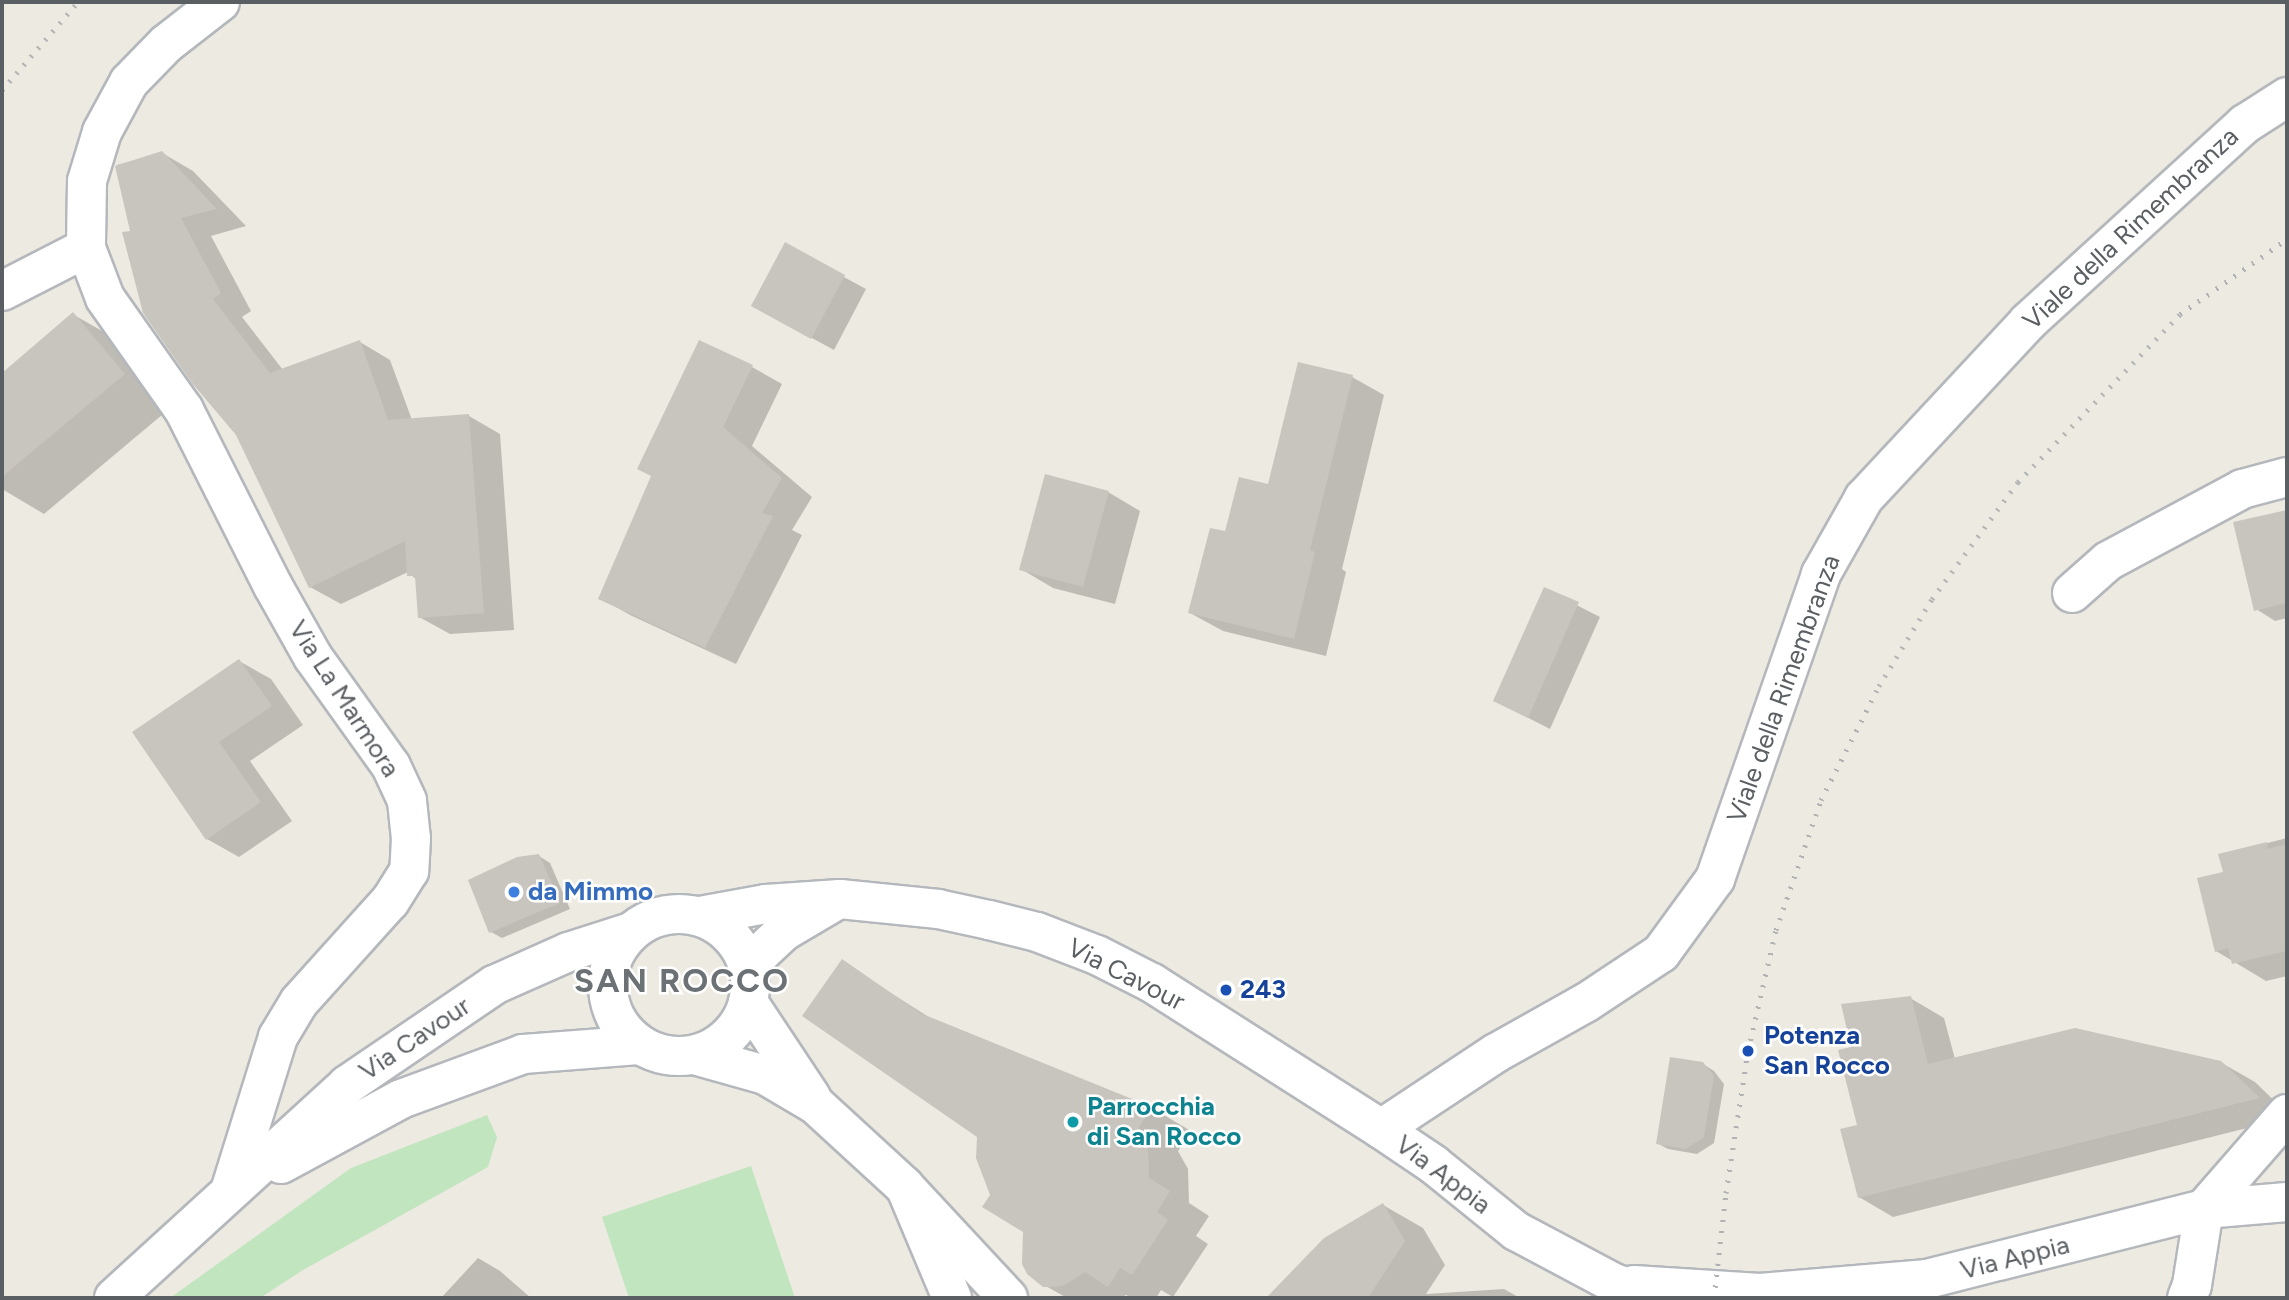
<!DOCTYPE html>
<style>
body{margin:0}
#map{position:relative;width:2289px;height:1300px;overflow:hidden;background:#edeae2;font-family:Figtree,sans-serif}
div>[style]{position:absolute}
.green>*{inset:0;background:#c1e5be}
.shadow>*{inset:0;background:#0003}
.building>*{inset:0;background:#c8c5bf}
.roads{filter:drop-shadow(2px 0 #b4b8bc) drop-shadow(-2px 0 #b4b8bc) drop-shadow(0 2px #b4b8bc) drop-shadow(0 -2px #b4b8bc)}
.minor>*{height:38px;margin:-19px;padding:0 19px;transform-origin:19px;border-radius:19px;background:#fff}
.tertiary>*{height:38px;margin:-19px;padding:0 19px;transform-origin:19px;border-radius:19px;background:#fff}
.secondary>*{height:38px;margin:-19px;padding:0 19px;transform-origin:19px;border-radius:19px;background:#fff}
.secondary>.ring{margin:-19px;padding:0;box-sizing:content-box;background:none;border:38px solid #fff;border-radius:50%}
.rail>*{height:5px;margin-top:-2.5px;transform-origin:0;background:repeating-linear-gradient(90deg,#b1b2b3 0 2px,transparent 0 11px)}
.dots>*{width:19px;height:19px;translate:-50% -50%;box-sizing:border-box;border:4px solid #fff;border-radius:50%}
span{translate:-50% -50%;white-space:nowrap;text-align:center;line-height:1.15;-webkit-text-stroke:5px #fff;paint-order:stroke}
.street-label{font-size:26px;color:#5a5f63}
.shop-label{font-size:26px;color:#366cbe;font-weight:700}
.left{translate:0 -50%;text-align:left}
.transit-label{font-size:26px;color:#164399;font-weight:700}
.culture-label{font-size:26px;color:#0d838f;font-weight:700}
.district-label{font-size:33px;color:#6b7175;font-weight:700;letter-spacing:2px}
.frame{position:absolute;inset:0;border:4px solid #5a5f63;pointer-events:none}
</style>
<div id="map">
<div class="green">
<div style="clip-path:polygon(487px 1115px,497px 1137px,488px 1167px,303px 1270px,260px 1298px,170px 1298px,351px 1168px)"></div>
<div style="clip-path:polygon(751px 1166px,795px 1298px,629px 1298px,602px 1217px)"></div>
</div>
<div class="shadow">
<div style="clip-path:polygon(162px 153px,193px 171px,246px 226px,211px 236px,251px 311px,242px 317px,283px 370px,360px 342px,390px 360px,412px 420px,469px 416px,500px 434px,514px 630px,450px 634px,419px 617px,417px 580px,408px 572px,341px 604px,310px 587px,237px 434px,132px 232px,117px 165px)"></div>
<div style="clip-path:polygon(785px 245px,866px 289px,834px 350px,775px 318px)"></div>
<div style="clip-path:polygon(74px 315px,125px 344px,175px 404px,44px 514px,2px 489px,2px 375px)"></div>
<div style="clip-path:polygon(752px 367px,782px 384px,752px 446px,812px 497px,792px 530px,802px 535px,736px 664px,630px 615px,600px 598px)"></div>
<div style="clip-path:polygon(1352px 377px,1384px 395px,1342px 569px,1346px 572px,1326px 656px,1223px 631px,1190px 613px,1226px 533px,1269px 486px)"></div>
<div style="clip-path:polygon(1108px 492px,1140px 511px,1115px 604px,1053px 588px,1021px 569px)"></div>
<div style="clip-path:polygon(2287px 512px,2287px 618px,2275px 621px,2256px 609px,2235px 524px)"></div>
<div style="clip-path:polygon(1545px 589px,1600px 617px,1550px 729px,1495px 701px)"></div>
<div style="clip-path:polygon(239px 661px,271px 679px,303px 725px,250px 761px,292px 821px,239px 857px,207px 839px,135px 733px)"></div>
<div style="clip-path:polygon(2287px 838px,2287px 976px,2266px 981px,2216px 951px,2225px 873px,2221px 855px)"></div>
<div style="clip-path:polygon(539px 856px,550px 863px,570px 909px,502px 938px,491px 932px)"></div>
<div style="clip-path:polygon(842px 962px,935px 1021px,1152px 1108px,1191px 1131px,1178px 1151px,1188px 1169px,1189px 1203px,1209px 1216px,1196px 1236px,1208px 1244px,1173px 1297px,1161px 1290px,1156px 1298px,1132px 1298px,1126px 1295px,1120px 1298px,1067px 1298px,1044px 1285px,1025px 1231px,992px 1195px,979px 1136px)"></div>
<div style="clip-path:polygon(1910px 998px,1944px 1018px,1955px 1059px,2220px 1062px,2255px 1082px,2287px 1113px,2287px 1118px,1893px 1217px,1859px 1197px,1860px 1126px,1853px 1049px)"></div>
<div style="clip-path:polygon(1703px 1064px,1714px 1071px,1724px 1084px,1714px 1143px,1697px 1154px,1668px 1149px,1657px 1143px)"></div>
<div style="clip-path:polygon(1383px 1205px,1423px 1228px,1445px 1265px,1426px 1294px,1504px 1289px,1520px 1298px,1274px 1298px,1284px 1282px)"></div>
<div style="clip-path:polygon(478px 1258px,500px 1271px,531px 1298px,441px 1298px)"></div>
</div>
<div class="building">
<div style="clip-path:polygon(162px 151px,217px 209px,181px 218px,221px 293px,213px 299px,270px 373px,360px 340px,388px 420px,469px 414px,484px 613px,418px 618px,415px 576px,407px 576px,405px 541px,309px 588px,236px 435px,192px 383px,143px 313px,122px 232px,130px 231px,115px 166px)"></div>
<div style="clip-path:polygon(785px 242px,845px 275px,811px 339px,751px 306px)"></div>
<div style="clip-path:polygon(73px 312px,125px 374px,2px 477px,2px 373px)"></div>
<div style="clip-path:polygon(699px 340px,753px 365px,723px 427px,782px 478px,762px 513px,773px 516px,705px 648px,598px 599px,651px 476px,637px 469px)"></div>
<div style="clip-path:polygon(1298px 362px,1353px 375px,1310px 550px,1315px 552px,1294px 639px,1188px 613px,1210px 528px,1225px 531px,1239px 477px,1268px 484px)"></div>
<div style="clip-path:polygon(1045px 474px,1109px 491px,1083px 587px,1019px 570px)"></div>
<div style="clip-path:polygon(2287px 510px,2287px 603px,2254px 611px,2233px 522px)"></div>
<div style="clip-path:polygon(1544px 587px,1579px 602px,1528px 718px,1493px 701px)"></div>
<div style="clip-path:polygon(239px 659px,272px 706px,219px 742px,261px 802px,206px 840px,132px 732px)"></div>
<div style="clip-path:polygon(2267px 842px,2268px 849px,2287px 844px,2287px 951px,2232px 964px,2228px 948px,2215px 952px,2197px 878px,2223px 872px,2218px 854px)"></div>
<div style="clip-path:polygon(539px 854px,560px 903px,489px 933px,468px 880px,517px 857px)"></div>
<div style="clip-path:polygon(842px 959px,920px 1013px,1152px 1107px,1139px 1127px,1148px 1144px,1149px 1178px,1170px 1191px,1157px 1212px,1168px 1220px,1132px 1275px,1120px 1268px,1108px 1287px,1085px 1272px,1063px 1286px,1052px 1287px,1043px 1287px,1027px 1274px,1022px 1264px,1023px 1232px,982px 1207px,990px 1195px,976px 1158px,977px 1137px,802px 1016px)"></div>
<div style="clip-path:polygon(1911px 996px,1928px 1064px,2075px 1028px,2221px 1061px,2260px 1098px,1858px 1198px,1840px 1129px,1857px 1125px,1838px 1050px,1851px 1047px,1841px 1004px)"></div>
<div style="clip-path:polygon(1670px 1057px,1703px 1062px,1714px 1076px,1704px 1137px,1686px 1149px,1656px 1144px)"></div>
<div style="clip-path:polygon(1383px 1203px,1405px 1241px,1368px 1298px,1266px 1298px,1324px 1238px)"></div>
</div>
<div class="roads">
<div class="minor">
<div style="left:220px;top:2px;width:68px;rotate:142.1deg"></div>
<div style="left:166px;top:44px;width:53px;rotate:134.2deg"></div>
<div style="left:129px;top:82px;width:57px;rotate:118.4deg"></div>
<div style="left:102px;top:132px;width:51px;rotate:107deg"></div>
<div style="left:87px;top:181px;width:67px;rotate:90.9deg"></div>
<div style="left:86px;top:248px;width:53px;rotate:69.2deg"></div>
<div style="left:105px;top:298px;width:137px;rotate:54.8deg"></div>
<div style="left:184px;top:410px;width:197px;rotate:63.2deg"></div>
<div style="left:273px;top:586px;width:81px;rotate:60.6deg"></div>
<div style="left:313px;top:657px;width:134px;rotate:54.4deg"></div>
<div style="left:391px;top:766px;width:38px;rotate:65deg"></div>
<div style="left:407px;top:801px;width:37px;rotate:84deg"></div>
<div style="left:411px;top:838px;width:33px;rotate:93deg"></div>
<div style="left:409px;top:871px;width:36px;rotate:122deg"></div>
<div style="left:390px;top:901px;width:136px;rotate:132deg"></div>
<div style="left:299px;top:1002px;width:41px;rotate:121deg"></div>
<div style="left:278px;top:1037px;width:161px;rotate:107.3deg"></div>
<div style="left:2px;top:291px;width:94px;rotate:-27.1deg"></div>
<div style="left:2072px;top:593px;width:48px;rotate:-41.6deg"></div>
<div style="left:2108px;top:561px;width:152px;rotate:-28.2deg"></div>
<div style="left:2242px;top:489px;width:47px;rotate:-14.9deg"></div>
<div style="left:907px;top:1191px;width:116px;rotate:67.2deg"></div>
<div style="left:2187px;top:1298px;width:14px;rotate:-69deg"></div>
<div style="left:2192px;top:1285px;width:77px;rotate:-81deg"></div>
<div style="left:2204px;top:1209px;width:126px;rotate:-48.9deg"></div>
</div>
<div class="tertiary">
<div style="left:748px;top:1002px;width:114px;rotate:56.4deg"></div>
<div style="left:694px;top:1055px;width:74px;rotate:15.7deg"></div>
<div style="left:765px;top:1075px;width:59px;rotate:30.5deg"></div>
<div style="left:816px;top:1105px;width:120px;rotate:42.6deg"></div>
<div style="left:904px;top:1186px;width:153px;rotate:47.1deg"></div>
<div style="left:1381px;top:1129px;width:138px;rotate:-33.5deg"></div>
<div style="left:1496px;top:1053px;width:104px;rotate:-29.3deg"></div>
<div style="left:1587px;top:1002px;width:89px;rotate:-33.5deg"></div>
<div style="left:1661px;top:953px;width:92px;rotate:-53.9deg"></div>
<div style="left:1715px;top:879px;width:323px;rotate:-70.8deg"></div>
<div style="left:1821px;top:574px;width:87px;rotate:-60.5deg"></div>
<div style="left:1864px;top:498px;width:241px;rotate:-47deg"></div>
<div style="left:2028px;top:322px;width:294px;rotate:-42.4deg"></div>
<div style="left:2245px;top:124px;width:50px;rotate:-32.7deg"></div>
</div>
<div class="secondary">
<div class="ring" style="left:608px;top:914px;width:104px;height:104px"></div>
<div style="left:700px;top:916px;width:67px;rotate:-10.3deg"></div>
<div style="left:766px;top:904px;width:74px;rotate:-3.9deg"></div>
<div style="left:840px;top:899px;width:99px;rotate:5.8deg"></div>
<div style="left:938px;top:909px;width:52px;rotate:12.2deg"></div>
<div style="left:989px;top:920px;width:49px;rotate:14deg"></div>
<div style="left:1037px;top:932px;width:64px;rotate:21deg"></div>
<div style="left:1097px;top:955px;width:62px;rotate:27deg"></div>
<div style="left:1152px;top:983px;width:272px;rotate:32.5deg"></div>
<div style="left:1381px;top:1129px;width:63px;rotate:33.9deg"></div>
<div style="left:1433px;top:1164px;width:107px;rotate:38.9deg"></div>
<div style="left:1516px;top:1231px;width:111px;rotate:28deg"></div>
<div style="left:1614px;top:1283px;width:49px;rotate:17.7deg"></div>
<div style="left:748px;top:965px;width:48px;rotate:-43.3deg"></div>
<div style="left:783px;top:932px;width:57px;rotate:-30.6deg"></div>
<div style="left:281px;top:1164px;width:136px;rotate:-28.4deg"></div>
<div style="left:401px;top:1099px;width:130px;rotate:-20.2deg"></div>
<div style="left:523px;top:1054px;width:116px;rotate:-4.4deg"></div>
<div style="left:1634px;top:1285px;width:126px;rotate:3.6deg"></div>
<div style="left:1760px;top:1293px;width:168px;rotate:-4.8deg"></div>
<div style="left:1927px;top:1279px;width:286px;rotate:-14.2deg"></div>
<div style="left:2204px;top:1209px;width:83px;rotate:-4.8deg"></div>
<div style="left:114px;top:1298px;width:316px;rotate:-42.4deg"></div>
<div style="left:347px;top:1085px;width:178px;rotate:-34.2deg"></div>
<div style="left:494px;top:985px;width:81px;rotate:-24deg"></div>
<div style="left:568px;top:952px;width:63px;rotate:-17.6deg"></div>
</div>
</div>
<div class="rail">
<div style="left:2px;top:90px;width:116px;rotate:-49.2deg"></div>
<div style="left:1714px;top:1298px;width:106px;rotate:-83.5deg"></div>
<div style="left:1726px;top:1193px;width:144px;rotate:-81.2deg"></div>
<div style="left:1748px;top:1051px;width:124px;rotate:-77deg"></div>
<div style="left:1776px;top:930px;width:138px;rotate:-70.9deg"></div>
<div style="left:1821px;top:800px;width:128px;rotate:-63deg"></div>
<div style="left:1879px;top:686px;width:102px;rotate:-58.7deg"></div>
<div style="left:1932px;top:599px;width:145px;rotate:-53.7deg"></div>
<div style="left:2018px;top:482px;width:233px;rotate:-46deg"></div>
<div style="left:2180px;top:314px;width:131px;rotate:-35deg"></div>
</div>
<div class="dots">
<div style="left:514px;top:892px;background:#3f7fe0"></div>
<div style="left:1226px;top:990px;background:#1a4fb4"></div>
<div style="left:1748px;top:1051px;background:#1a4fb4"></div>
<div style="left:1073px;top:1122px;background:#0f9aa8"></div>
</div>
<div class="street-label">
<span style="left:2131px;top:229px;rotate:-43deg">Viale della Rimembranza</span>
<span style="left:1784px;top:689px;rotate:-70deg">Viale della Rimembranza</span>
<span style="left:344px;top:699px;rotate:57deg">Via La Marmora</span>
<span style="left:1126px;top:975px;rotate:27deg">Via Cavour</span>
<span style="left:415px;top:1039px;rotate:-34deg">Via Cavour</span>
<span style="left:1443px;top:1175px;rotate:37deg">Via Appia</span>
<span style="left:2015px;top:1258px;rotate:-14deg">Via Appia</span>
</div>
<div class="shop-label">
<span class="left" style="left:528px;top:892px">da Mimmo</span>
</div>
<div class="transit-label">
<span class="left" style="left:1240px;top:990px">243</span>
<span class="left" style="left:1764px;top:1051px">Potenza<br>San Rocco</span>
</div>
<div class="culture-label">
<span class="left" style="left:1087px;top:1122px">Parrocchia<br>di San Rocco</span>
</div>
<div class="district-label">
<span style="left:682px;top:981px">SAN ROCCO</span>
</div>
<div class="frame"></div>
</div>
